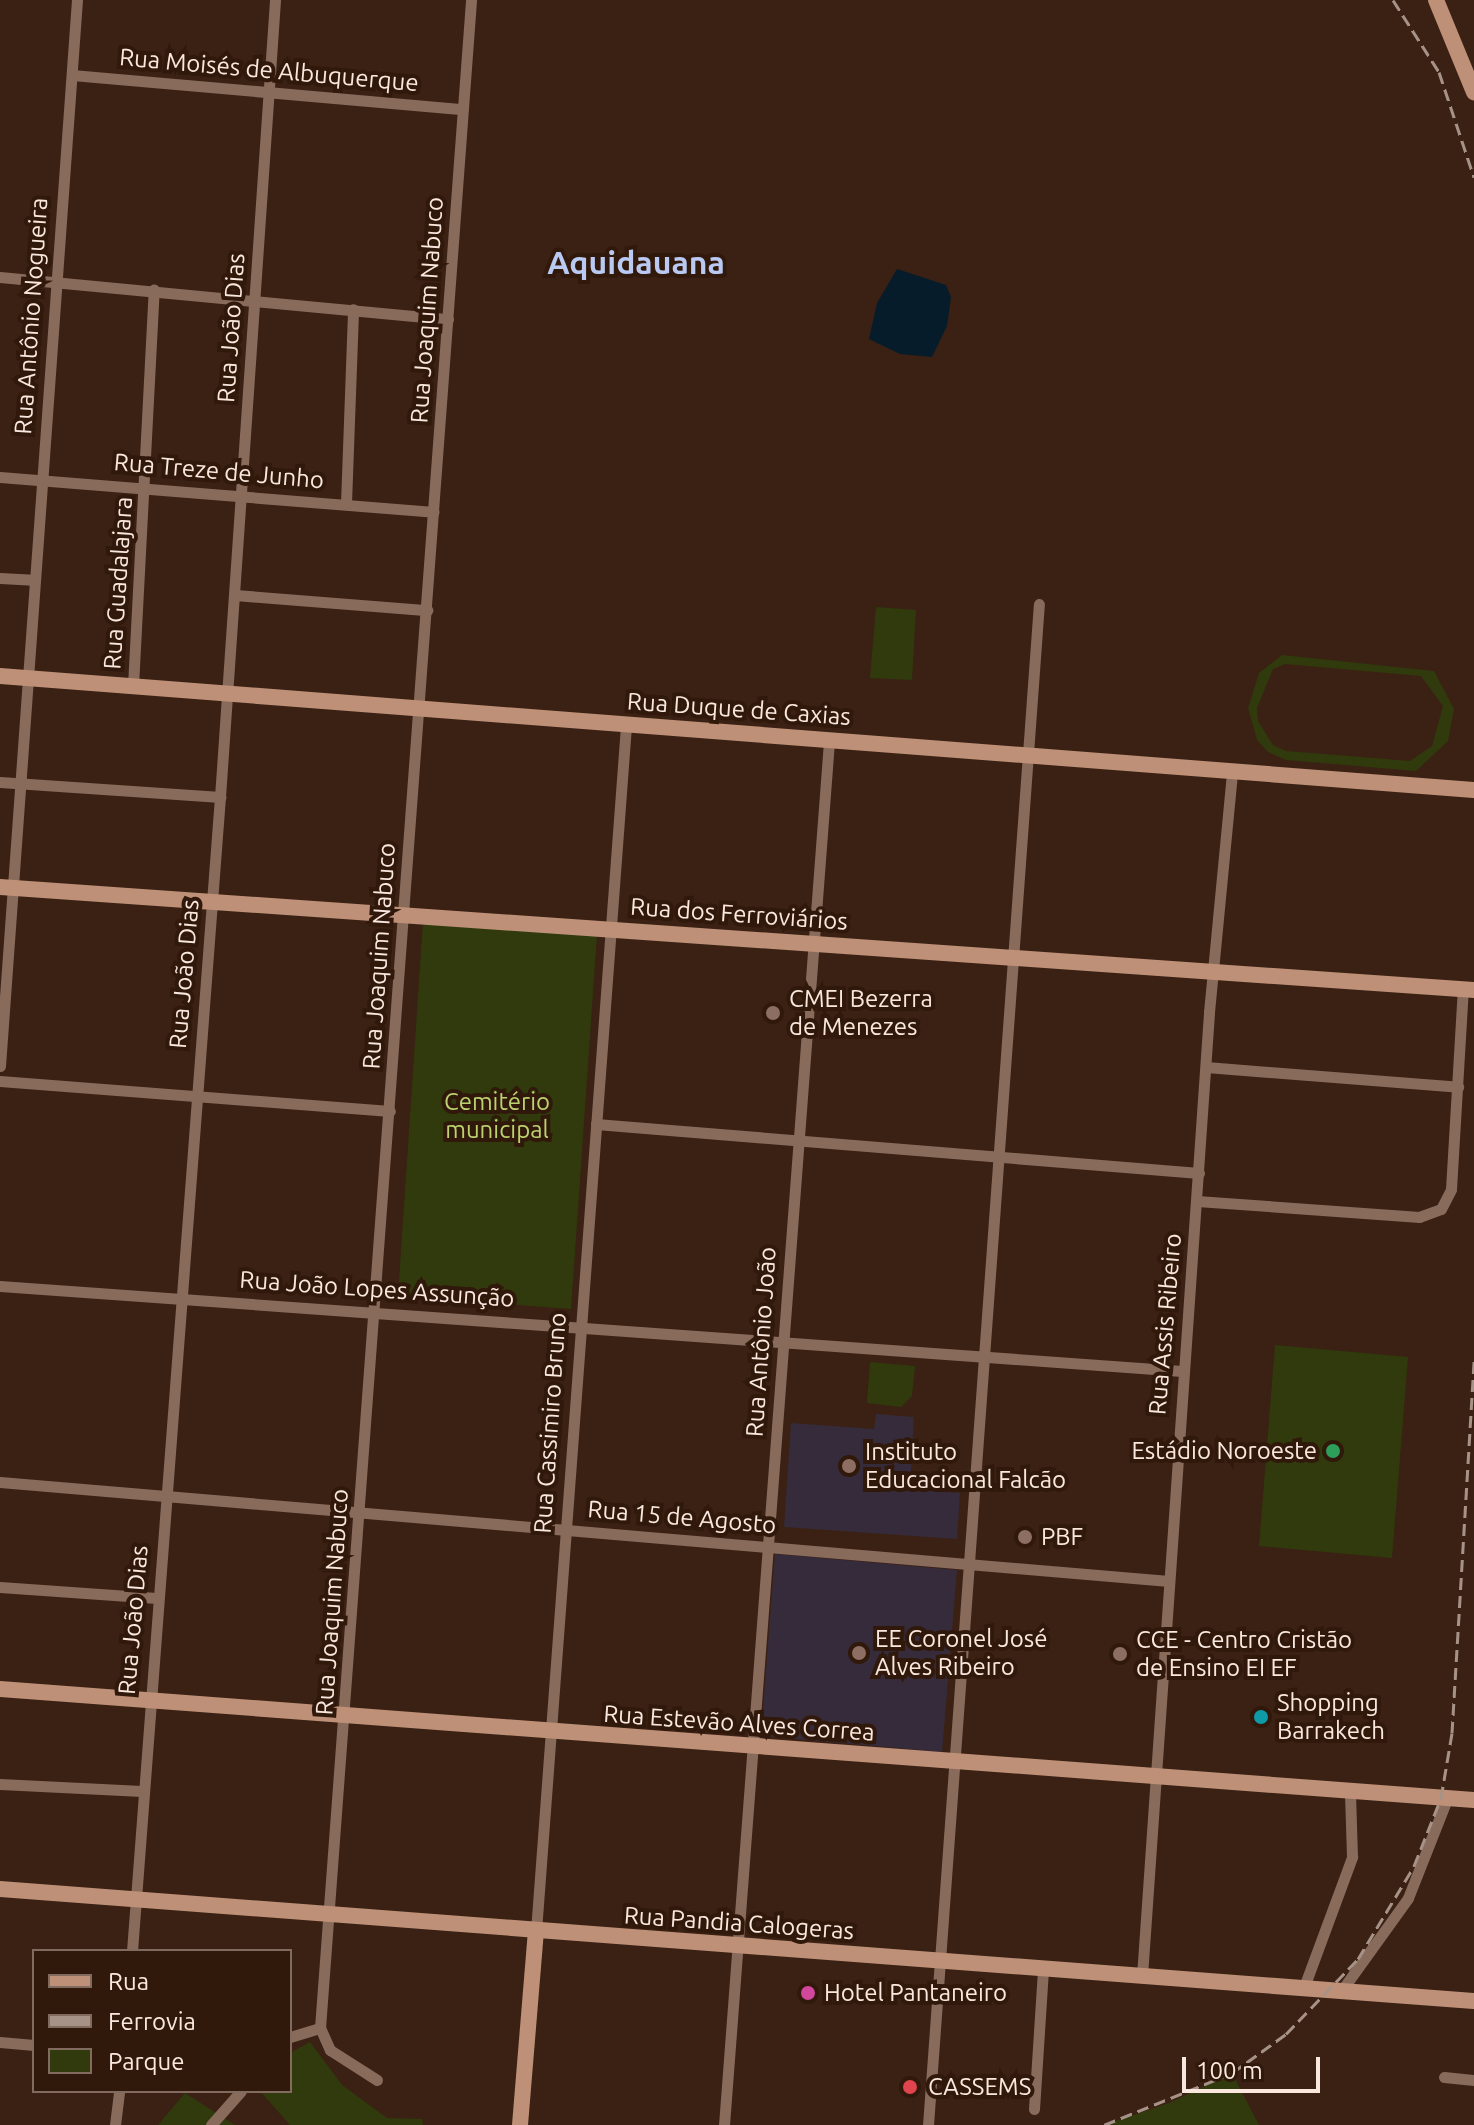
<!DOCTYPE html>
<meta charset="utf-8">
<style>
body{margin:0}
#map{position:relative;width:1474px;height:2125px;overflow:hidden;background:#3a2114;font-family:Ubuntu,sans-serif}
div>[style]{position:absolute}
.education>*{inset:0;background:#362b3a}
.green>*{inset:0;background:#303a0c}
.water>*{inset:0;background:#061c2a}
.street>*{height:11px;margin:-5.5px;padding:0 5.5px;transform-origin:5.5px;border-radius:5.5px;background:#886b5b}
.secondary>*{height:16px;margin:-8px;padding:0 8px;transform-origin:8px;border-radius:8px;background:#be9077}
.rail>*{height:3px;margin-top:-1.5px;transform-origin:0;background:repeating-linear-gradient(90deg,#a79287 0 12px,transparent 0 18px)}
.dots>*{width:22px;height:22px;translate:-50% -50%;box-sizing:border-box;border:4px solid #30180a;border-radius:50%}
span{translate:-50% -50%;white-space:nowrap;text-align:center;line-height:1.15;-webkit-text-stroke:8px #30180a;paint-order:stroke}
.street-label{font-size:24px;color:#fae8df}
.poi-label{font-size:24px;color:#fae8df}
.left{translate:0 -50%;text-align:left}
.right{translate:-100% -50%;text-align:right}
.park-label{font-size:24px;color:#bad270}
.district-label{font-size:32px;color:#b9c9f2;font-weight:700}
.legend{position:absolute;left:32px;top:1949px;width:260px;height:144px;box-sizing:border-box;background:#30180a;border:2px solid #816b5f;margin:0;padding:10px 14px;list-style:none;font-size:24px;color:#fae8df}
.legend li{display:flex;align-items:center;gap:16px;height:40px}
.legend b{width:40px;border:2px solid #816b5f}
.scale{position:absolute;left:1182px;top:2057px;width:138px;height:36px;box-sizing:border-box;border:4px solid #fae8df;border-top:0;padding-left:10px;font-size:24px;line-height:28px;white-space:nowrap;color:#fae8df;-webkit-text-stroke:6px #30180a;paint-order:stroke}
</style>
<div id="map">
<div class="education">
<div style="clip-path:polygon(876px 1414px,914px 1417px,910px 1489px,960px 1493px,957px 1539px,784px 1527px,791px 1423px,874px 1429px)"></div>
<div style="clip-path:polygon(775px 1554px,957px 1570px,942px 1752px,761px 1736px)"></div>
</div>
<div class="green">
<div style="clip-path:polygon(876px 607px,916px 610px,912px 680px,870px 678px)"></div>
<div style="clip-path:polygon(evenodd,1282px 655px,1434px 671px,1454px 709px,1448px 741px,1416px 771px,1286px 760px,1268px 752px,1257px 740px,1248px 708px,1259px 673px,1282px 655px,1285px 664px,1421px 676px,1443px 706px,1432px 746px,1410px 761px,1286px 751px,1273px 745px,1258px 721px,1257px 708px,1273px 669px,1285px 664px)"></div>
<div style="clip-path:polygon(423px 922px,597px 935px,571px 1309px,398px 1296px)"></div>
<div style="clip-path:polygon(1275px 1345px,1408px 1357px,1392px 1558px,1259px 1546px)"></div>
<div style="clip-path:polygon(870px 1362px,915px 1366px,912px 1396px,901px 1407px,867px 1403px)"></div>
<div style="clip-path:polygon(310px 2042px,342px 2085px,387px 2118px,422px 2119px,423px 2125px,290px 2125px,260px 2091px,290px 2091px,290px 2053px)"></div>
<div style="clip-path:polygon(1232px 2073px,1259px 2125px,1104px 2125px,1169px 2103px)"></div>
<div style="clip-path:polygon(185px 2093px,235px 2125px,158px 2125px)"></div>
</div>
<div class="water">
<div style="clip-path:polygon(897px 269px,946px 285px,951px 297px,947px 326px,932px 357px,900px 354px,869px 339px,877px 303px)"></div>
</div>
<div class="street">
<div style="left:72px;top:75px;width:392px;rotate:5deg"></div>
<div style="left:0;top:277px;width:450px;rotate:5.4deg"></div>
<div style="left:0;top:477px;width:435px;rotate:4.6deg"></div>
<div style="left:346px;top:503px;width:194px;rotate:-87.9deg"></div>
<div style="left:0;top:578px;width:33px;rotate:3deg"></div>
<div style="left:235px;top:595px;width:193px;rotate:4.5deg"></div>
<div style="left:133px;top:686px;width:397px;rotate:-87deg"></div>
<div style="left:0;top:782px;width:221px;rotate:3.9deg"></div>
<div style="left:0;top:1066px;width:1069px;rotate:-85.87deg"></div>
<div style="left:1206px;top:1067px;width:253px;rotate:4.5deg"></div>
<div style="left:0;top:1081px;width:391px;rotate:4.4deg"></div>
<div style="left:596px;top:1124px;width:605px;rotate:4.65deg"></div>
<div style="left:1197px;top:1201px;width:223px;rotate:4.1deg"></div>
<div style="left:1419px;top:1217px;width:23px;rotate:-20deg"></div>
<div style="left:1441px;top:1209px;width:22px;rotate:-63deg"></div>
<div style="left:1451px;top:1189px;width:200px;rotate:-86.6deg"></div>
<div style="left:0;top:1286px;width:1185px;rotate:4.11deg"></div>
<div style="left:0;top:1482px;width:1173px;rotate:4.84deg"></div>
<div style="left:0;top:1587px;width:157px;rotate:4deg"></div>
<div style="left:0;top:1784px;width:142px;rotate:2.8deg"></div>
<div style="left:536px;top:1931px;width:1209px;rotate:-85.73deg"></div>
<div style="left:132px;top:1951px;width:1157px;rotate:-85.64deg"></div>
<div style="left:220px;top:797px;width:799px;rotate:-86.05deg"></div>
<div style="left:1142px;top:1976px;width:966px;rotate:-86.02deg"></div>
<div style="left:1209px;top:1012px;width:242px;rotate:-84.5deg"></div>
<div style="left:1304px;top:1987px;width:139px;rotate:-69.7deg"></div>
<div style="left:1352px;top:1857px;width:65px;rotate:-91.8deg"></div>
<div style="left:1342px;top:1990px;width:113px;rotate:-54.3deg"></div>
<div style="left:1408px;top:1898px;width:106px;rotate:-68.5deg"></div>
<div style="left:290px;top:2037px;width:31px;rotate:-17deg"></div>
<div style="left:0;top:2042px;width:34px;rotate:5deg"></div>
<div style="left:1444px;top:2077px;width:30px;rotate:6deg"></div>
<div style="left:377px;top:2080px;width:56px;rotate:-147.4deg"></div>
<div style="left:330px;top:2050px;width:24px;rotate:-114deg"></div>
<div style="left:320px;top:2028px;width:2034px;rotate:-85.74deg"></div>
<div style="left:1034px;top:2109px;width:139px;rotate:-86.3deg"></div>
<div style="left:115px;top:2125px;width:34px;rotate:-83deg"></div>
<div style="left:211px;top:2125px;width:45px;rotate:-48.6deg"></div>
<div style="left:724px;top:2125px;width:1389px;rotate:-85.66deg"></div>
<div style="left:928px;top:2125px;width:1525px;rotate:-85.83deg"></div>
</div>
<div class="secondary">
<div style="left:1436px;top:0;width:100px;rotate:67.6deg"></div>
<div style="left:0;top:676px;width:1478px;rotate:4.42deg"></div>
<div style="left:0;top:887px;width:1478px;rotate:4deg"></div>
<div style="left:0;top:1689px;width:1478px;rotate:4.31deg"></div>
<div style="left:0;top:1889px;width:1478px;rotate:4.35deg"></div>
<div style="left:520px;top:2125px;width:195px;rotate:-85.3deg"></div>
</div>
<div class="rail">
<div style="left:1393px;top:0;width:85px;rotate:57.4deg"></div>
<div style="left:1439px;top:72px;width:111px;rotate:71.6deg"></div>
<div style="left:1104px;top:2125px;width:138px;rotate:-22.1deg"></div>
<div style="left:1232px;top:2073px;width:67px;rotate:-35.8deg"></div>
<div style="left:1286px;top:2034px;width:104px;rotate:-46.2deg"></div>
<div style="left:1358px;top:1959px;width:109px;rotate:-58.9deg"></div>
<div style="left:1414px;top:1866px;width:73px;rotate:-68.3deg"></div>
<div style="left:1441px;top:1798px;width:66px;rotate:-80.4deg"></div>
<div style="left:1452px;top:1733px;width:373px;rotate:-86.6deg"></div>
</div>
<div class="dots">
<div style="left:773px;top:1013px;background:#8d6e63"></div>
<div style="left:1333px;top:1451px;background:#2e9e5b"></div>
<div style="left:849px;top:1466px;background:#8d6e63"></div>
<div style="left:1025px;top:1537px;background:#8d6e63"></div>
<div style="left:859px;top:1653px;background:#8d6e63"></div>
<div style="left:1120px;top:1654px;background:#8d6e63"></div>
<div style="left:1261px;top:1717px;background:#0f9aa8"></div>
<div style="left:808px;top:1993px;background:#d1479c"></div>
<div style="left:910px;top:2087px;background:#e0444e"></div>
</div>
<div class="street-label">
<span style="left:269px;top:70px;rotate:5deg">Rua Moisés de Albuquerque</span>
<span style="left:427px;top:310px;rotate:-86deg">Rua Joaquim Nabuco</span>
<span style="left:31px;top:316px;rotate:-86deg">Rua Antônio Nogueira</span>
<span style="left:231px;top:328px;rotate:-86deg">Rua João Dias</span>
<span style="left:219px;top:471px;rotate:5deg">Rua Treze de Junho</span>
<span style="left:118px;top:583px;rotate:-86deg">Rua Guadalajara</span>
<span style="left:739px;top:709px;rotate:4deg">Rua Duque de Caxias</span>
<span style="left:739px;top:914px;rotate:4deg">Rua dos Ferroviários</span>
<span style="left:379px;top:956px;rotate:-86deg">Rua Joaquim Nabuco</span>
<span style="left:184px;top:974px;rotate:-85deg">Rua João Dias</span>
<span style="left:377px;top:1289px;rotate:4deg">Rua João Lopes Assunção</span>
<span style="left:1165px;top:1324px;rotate:-85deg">Rua Assis Ribeiro</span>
<span style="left:761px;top:1342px;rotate:-86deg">Rua Antônio João</span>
<span style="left:550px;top:1423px;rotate:-86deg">Rua Cassimiro Bruno</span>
<span style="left:682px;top:1517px;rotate:5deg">Rua 15 de Agosto</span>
<span style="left:332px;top:1602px;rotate:-86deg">Rua Joaquim Nabuco</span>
<span style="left:133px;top:1620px;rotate:-85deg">Rua João Dias</span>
<span style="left:739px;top:1723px;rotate:4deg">Rua Estevão Alves Correa</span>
<span style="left:739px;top:1923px;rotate:4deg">Rua Pandia Calogeras</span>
</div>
<div class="poi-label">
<span class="left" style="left:789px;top:1013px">CMEI Bezerra<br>de Menezes</span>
<span class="right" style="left:1317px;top:1451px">Estádio Noroeste</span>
<span class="left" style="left:865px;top:1466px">Instituto<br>Educacional Falcão</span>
<span class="left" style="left:1041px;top:1537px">PBF</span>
<span class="left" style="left:875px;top:1653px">EE Coronel José<br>Alves Ribeiro</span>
<span class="left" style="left:1136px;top:1654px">CCE - Centro Cristão<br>de Ensino EI EF</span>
<span class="left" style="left:1277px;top:1717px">Shopping<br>Barrakech</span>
<span class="left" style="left:824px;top:1993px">Hotel Pantaneiro</span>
<span class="left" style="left:928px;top:2087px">CASSEMS</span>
</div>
<div class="park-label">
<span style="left:497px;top:1116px">Cemitério<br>municipal</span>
</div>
<div class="district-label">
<span style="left:636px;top:262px">Aquidauana</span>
</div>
<ul class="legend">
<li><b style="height:10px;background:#be9077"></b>Rua</li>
<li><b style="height:10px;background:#a79287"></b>Ferrovia</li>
<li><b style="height:22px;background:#303a0c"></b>Parque</li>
</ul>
<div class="scale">100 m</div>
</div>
